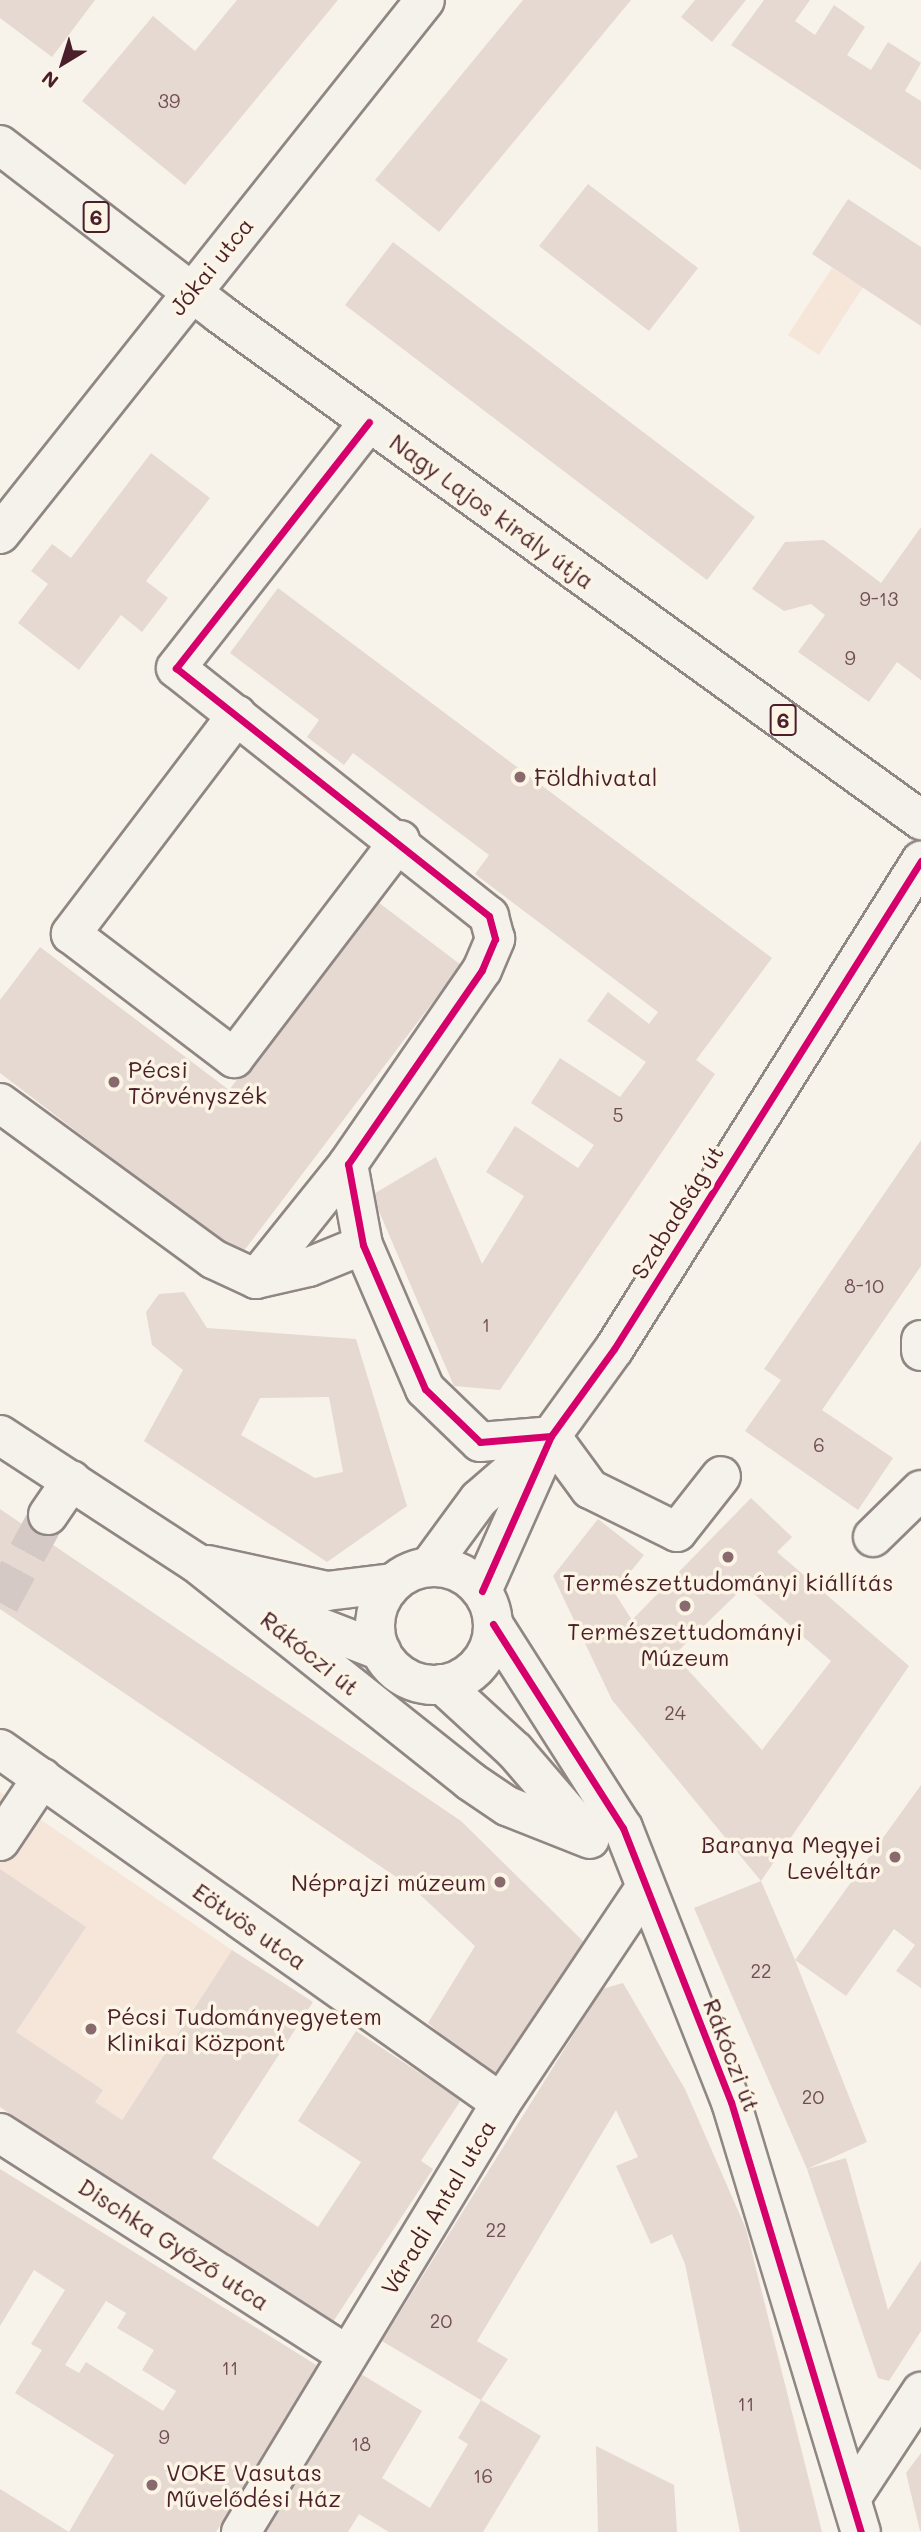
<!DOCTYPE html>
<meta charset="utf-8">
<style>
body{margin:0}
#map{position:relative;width:921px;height:2532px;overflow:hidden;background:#f7f3ea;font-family:Mali,sans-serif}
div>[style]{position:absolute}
.built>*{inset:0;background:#f5e6d9}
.building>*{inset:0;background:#e6d9d1}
.minor-tunnel>*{height:38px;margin-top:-19px;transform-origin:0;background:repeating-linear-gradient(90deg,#d4c9c4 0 38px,transparent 0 57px)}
.roads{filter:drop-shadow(2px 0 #908684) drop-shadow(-2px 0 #908684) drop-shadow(0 2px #908684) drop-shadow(0 -2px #908684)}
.minor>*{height:38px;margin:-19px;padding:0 19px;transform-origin:19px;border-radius:19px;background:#f5f2ec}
.minor>.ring{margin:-19px;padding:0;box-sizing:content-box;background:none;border:38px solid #f5f2ec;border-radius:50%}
.major>*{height:38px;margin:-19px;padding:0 19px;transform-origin:19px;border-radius:19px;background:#f5f2ec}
.cycleway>*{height:7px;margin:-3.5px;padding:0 3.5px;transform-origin:3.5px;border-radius:3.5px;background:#d6006c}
.dots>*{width:19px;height:19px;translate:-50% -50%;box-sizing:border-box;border:4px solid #fcf5e5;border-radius:50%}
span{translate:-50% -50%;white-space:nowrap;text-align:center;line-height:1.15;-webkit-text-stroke:7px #fcf5e5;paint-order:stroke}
.number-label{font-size:19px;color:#714e54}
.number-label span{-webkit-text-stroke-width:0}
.shield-label span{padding:2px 5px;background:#fcf5e5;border:2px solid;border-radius:5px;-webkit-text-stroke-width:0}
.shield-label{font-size:21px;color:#4a1f2b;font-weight:700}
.street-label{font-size:23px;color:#4a1f2b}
.poi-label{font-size:23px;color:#4a1f2b}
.left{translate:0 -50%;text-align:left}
.right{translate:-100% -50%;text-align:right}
.north{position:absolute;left:28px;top:28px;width:70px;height:70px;-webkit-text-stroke:5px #fcf5e5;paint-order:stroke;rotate:218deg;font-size:19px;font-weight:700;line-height:28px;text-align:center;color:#4a1f2b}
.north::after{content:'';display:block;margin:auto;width:24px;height:32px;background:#4a1f2b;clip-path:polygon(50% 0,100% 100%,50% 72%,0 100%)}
</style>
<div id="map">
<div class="built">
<div style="clip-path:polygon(832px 268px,863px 287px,819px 355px,788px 335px)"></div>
<div style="clip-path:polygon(0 1792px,232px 1950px,91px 2167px,0 2107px)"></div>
</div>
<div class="building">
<div style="clip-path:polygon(0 0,95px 0,52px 57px,0 18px)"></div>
<div style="clip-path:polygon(237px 0,338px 0,185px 185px,82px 101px,153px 16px,195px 51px)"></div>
<div style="clip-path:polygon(523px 0,631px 0,439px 232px,375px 180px)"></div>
<div style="clip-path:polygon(695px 0,746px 0,712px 42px,681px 17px)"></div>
<div style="clip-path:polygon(764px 0,810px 0,795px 21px,815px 35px,834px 5px,865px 27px,847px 55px,871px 70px,888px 42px,921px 63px,905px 91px,921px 101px,921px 170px,731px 45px)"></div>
<div style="clip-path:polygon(588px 184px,698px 268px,649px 331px,539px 246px)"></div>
<div style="clip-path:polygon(848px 199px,921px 247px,921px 326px,812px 254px)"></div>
<div style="clip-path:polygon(393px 242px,755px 517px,707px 580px,345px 305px)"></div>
<div style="clip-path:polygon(151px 453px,210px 498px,146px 581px,168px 598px,142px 632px,121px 615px,79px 670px,18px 623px,48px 584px,31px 571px,52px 544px,71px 558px)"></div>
<div style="clip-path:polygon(921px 527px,921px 680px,897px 662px,869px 702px,798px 652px,825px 615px,811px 604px,784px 611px,752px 589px,785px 542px,824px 540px,881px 583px)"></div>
<div style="clip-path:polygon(278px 588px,772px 958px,696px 1060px,715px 1074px,500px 1390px,454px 1386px,372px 1195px,436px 1157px,482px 1264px,524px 1196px,486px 1172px,515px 1126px,578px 1168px,594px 1145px,531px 1103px,560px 1058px,620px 1097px,646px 1062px,587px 1021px,608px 992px,649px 1024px,658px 1012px,475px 874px,489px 855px,353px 753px,344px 765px,307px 737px,319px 720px,230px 653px)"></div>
<div style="clip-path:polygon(374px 899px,461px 965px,240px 1256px,0 1073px,0 1000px,40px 947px,229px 1090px)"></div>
<div style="clip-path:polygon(921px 1140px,921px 1266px,822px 1410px,893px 1458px,858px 1510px,745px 1431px,781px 1380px,764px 1369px)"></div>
<div style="clip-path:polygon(evenodd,184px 1292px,207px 1328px,356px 1339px,407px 1506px,327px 1562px,144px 1441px,183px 1370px,152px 1345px,146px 1312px,159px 1294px,184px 1292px,329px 1397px,343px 1472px,315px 1478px,241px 1435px,260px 1398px,329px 1397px)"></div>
<div style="clip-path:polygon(evenodd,751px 1498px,792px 1537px,777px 1552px,909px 1666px,761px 1881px,612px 1700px,553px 1576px,598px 1519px,644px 1555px,614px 1592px,632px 1620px,751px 1498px,745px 1586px,831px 1661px,762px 1750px,674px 1655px,745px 1586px)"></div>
<div style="clip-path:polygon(0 1509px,461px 1821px,589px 1947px,499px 2085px,428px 2023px,475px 1946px,414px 1889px,0 1609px)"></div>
<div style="clip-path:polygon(921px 1785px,921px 1988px,896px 1971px,915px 1945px,894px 1929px,846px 1996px,795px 1960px,867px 2142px,807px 2169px,694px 1908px,761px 1881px,795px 1960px)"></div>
<div style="clip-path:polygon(0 1869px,86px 1927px,16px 2032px,103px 2090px,95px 2102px,122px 2120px,232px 1950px,313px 2002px,212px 2158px,318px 2227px,361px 2162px,298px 2121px,356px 2031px,461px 2100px,421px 2161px,433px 2169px,331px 2325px,0 2107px)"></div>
<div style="clip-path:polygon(623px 1983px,685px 2089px,746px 2229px,822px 2532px,740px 2532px,685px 2264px,672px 2234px,651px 2244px,616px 2166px,638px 2157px,616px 2110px,477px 2341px,508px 2359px,481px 2400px,382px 2341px,602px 1989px)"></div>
<div style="clip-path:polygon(846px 2158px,888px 2310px,921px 2260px,921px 2331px,889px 2381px,878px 2378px,807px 2169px)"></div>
<div style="clip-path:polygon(evenodd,0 2169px,318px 2366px,216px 2532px,0 2532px,0 2489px,69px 2532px,114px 2455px,15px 2393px,42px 2350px,31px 2344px,65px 2290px,34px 2270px,0 2326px,0 2169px,106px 2301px,126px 2313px,117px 2328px,154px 2350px,142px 2370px,176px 2391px,163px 2411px,86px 2362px,79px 2373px,65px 2365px,106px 2301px)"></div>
<div style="clip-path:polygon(361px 2374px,422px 2411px,382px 2478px,430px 2508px,468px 2444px,458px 2438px,481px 2400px,541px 2436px,483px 2532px,389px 2532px,359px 2514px,348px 2532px,266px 2532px)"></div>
<div style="clip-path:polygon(596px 2446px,674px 2485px,677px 2532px,598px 2532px)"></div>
<div style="clip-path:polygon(921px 2453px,921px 2531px,920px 2531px,906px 2473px)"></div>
</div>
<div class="minor-tunnel">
<div style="left:0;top:1603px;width:100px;rotate:-61.4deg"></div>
</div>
<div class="roads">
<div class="minor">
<div style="left:0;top:534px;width:682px;rotate:-51.48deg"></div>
<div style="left:237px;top:715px;width:275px;rotate:127.2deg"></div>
<div style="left:71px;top:934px;width:205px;rotate:37.3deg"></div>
<div style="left:234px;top:1058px;width:274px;rotate:-52.7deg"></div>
<div style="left:0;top:1103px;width:264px;rotate:36.2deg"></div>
<div style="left:213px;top:1259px;width:47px;rotate:24.9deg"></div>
<div style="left:256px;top:1279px;width:147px;rotate:-51.3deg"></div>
<div style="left:348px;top:1164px;width:236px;rotate:-55.4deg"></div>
<div style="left:482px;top:970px;width:34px;rotate:-67deg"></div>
<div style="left:495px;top:939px;width:24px;rotate:-105deg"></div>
<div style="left:489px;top:916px;width:399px;rotate:-141.6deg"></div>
<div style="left:176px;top:668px;width:313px;rotate:-51.9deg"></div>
<div style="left:348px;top:1164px;width:82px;rotate:79.5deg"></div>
<div style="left:363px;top:1245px;width:157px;rotate:66.7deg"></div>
<div style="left:425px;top:1389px;width:76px;rotate:43.9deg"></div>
<div style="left:480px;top:1442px;width:71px;rotate:-4.8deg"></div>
<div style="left:256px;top:1279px;width:54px;rotate:-12.8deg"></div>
<div style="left:309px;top:1267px;width:58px;rotate:-22.2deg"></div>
<div style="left:921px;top:1340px;width:11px;rotate:90deg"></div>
<div style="left:0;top:1435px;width:233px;rotate:33.1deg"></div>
<div style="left:195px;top:1562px;width:352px;rotate:38.5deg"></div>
<div style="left:470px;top:1781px;width:45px;rotate:34deg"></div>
<div style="left:507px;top:1806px;width:89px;rotate:21.7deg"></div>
<div style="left:551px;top:1436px;width:66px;rotate:53.7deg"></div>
<div style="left:590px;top:1489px;width:97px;rotate:26.3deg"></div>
<div style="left:677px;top:1532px;width:71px;rotate:-51.8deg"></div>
<div style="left:48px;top:1515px;width:42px;rotate:-55.6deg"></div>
<div style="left:873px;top:1537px;width:67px;rotate:-44.4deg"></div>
<div style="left:208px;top:1565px;width:122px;rotate:12.3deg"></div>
<div style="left:327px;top:1591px;width:66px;rotate:-6.9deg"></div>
<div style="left:429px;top:1567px;width:84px;rotate:-53.7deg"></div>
<div style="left:479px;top:1499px;width:79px;rotate:-40.9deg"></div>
<div class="ring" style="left:375px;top:1567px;width:80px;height:80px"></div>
<div style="left:482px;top:1591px;width:170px;rotate:-66deg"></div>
<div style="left:551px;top:1436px;width:107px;rotate:-54.1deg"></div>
<div style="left:614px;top:1349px;width:577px;rotate:-57.83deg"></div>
<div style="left:270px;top:1608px;width:119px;rotate:21.2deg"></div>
<div style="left:493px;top:1624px;width:242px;rotate:57.5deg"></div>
<div style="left:623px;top:1828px;width:295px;rotate:68.5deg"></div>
<div style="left:731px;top:2102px;width:449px;rotate:73.2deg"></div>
<div style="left:442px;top:1684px;width:99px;rotate:42.5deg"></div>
<div style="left:515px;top:1751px;width:113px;rotate:49.3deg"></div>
<div style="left:0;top:1749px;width:613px;rotate:35.24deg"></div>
<div style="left:0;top:1841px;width:76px;rotate:-56.3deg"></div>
<div style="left:0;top:2133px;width:412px;rotate:32.6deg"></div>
<div style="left:852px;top:2497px;width:126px;rotate:-56.7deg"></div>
<div style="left:241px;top:2532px;width:502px;rotate:-58.78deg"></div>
<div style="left:501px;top:2103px;width:259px;rotate:-56.2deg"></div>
</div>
<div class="major">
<div style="left:0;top:145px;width:277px;rotate:37.5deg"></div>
<div style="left:220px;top:314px;width:865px;rotate:35.82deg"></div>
</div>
</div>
<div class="cycleway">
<div style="left:369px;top:422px;width:313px;rotate:128.1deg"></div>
<div style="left:176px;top:668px;width:399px;rotate:38.4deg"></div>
<div style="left:489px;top:916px;width:24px;rotate:75deg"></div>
<div style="left:495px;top:939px;width:34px;rotate:113deg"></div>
<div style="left:482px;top:970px;width:236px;rotate:124.6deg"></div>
<div style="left:348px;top:1164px;width:82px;rotate:79.5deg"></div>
<div style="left:363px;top:1245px;width:157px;rotate:66.7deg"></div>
<div style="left:425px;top:1389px;width:76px;rotate:43.9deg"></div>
<div style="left:480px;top:1442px;width:71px;rotate:-4.8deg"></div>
<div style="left:482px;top:1591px;width:170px;rotate:-66deg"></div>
<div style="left:551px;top:1436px;width:107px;rotate:-54.1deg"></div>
<div style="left:614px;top:1349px;width:577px;rotate:-57.83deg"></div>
<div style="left:493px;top:1624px;width:242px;rotate:57.5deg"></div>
<div style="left:623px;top:1828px;width:295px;rotate:68.5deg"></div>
<div style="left:731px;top:2102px;width:449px;rotate:73.2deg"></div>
</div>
<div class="dots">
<div style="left:520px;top:777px;background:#87696e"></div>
<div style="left:114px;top:1082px;background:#87696e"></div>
<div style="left:728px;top:1557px;background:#87696e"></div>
<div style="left:685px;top:1606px;background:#87696e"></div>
<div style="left:895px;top:1857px;background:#87696e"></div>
<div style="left:500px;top:1882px;background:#87696e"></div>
<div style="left:91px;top:2029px;background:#87696e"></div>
<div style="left:152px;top:2485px;background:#87696e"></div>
</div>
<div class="number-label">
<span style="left:169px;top:101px">39</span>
<span style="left:879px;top:599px">9-13</span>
<span style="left:850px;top:658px">9</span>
<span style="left:618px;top:1115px">5</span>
<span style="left:864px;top:1286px">8-10</span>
<span style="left:486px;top:1325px">1</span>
<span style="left:819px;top:1445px">6</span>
<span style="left:675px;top:1713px">24</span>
<span style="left:761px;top:1971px">22</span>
<span style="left:813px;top:2097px">20</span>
<span style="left:496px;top:2230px">22</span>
<span style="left:441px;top:2321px">20</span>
<span style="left:230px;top:2368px">11</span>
<span style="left:746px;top:2404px">11</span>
<span style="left:164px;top:2437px">9</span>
<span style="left:361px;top:2444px">18</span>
<span style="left:483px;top:2476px">16</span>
</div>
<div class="shield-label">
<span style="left:96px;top:217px">6</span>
<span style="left:783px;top:720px">6</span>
</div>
<div class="street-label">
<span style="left:211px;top:266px;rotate:-51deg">Jókai utca</span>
<span style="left:492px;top:511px;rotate:36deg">Nagy Lajos király útja</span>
<span style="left:677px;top:1212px;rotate:-58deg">Szabadság út</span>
<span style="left:310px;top:1653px;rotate:39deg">Rákóczi út</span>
<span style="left:250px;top:1926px;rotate:35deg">Eötvös utca</span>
<span style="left:732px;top:2055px;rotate:69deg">Rákóczi út</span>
<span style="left:438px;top:2207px;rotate:-59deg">Váradi Antal utca</span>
<span style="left:174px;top:2244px;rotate:33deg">Dischka Győző utca</span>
</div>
<div class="poi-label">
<span class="left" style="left:534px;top:777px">Földhivatal</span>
<span class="left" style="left:128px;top:1082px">Pécsi<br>Törvényszék</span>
<span style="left:728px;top:1582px">Természettudományi kiállítás</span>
<span style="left:685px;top:1644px">Természettudományi<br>Múzeum</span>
<span class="right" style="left:881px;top:1857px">Baranya Megyei<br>Levéltár</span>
<span class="right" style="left:486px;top:1882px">Néprajzi múzeum</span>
<span class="left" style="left:107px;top:2029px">Pécsi Tudományegyetem<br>Klinikai Központ</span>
<span class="left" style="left:166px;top:2485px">VOKE Vasutas<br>Művelődési Ház</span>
</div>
<div class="north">N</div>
</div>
